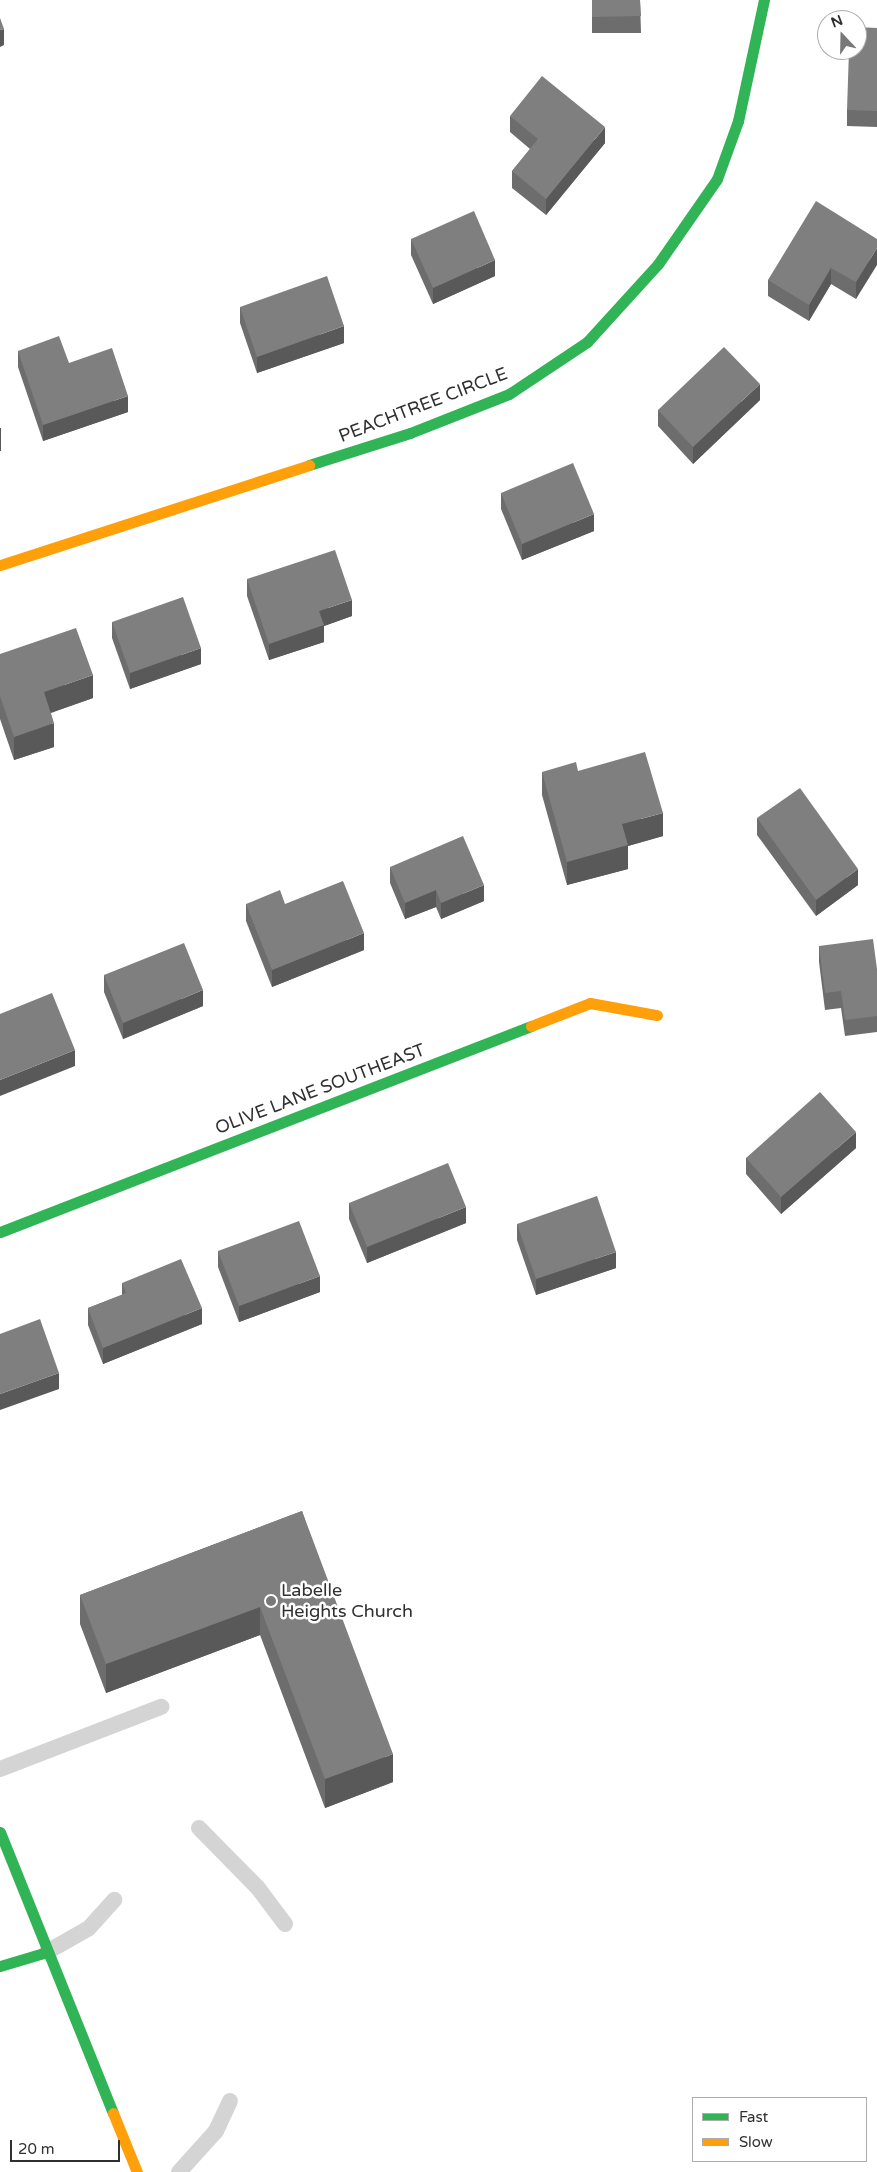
<!DOCTYPE html>
<style>
body{margin:0}
#map{position:relative;width:877px;height:2172px;overflow:hidden;background:#fff;font-family:"Varela Round",sans-serif}
div>[style]{position:absolute}
.lane>*{height:16px;margin:-8px;padding:0 8px;transform-origin:8px;border-radius:8px;background:#d4d4d4}
.fast>*{height:11px;margin:-5.5px;padding:0 5.5px;transform-origin:5.5px;border-radius:5.5px;background:#30b455}
.slow>*{height:11px;margin:-5.5px;padding:0 5.5px;transform-origin:5.5px;border-radius:5.5px;background:#ff9f0a}
.wall>*{inset:0;background:#6d6d6d}
.shaded-wall>*{inset:0;background:#595959}
.building>*{inset:0;background:#7f7f7f}
.dots>*{width:14px;height:14px;translate:-50% -50%;box-sizing:border-box;border:2px solid #fff;border-radius:50%}
span{translate:-50% -50%;white-space:nowrap;text-align:center;line-height:1.15;-webkit-text-stroke:5px #fff;paint-order:stroke}
.street-label{font-size:18px;color:#303030}
.poi-label{font-size:18px;color:#303030}
.left{translate:0 -50%;text-align:left}
.legend{position:absolute;left:692px;top:2097px;width:175px;height:65px;box-sizing:border-box;background:#fff;border:1px solid #acacac;margin:0;padding:6px 9px;list-style:none;font-size:15px;color:#303030}
.legend li{display:flex;align-items:center;gap:10px;height:25px}
.legend b{width:25px;border:1px solid #acacac}
.north{position:absolute;left:817px;top:10px;width:50px;height:50px;box-sizing:border-box;background:#fff;border:1px solid #acacac;border-radius:50%;rotate:339deg;font-size:14px;font-weight:700;line-height:20px;text-align:center;color:#303030}
.north::after{content:'';display:block;margin:auto;width:18px;height:22px;background:#787878;clip-path:polygon(50% 0,100% 100%,50% 72%,0 100%)}
.scale{position:absolute;left:10px;top:2140px;width:110px;height:22px;box-sizing:border-box;border:2px solid #303030;border-top:0;padding-left:6px;font-size:15px;line-height:18px;white-space:nowrap;color:#303030;-webkit-text-stroke:4px #fff;paint-order:stroke}
</style>
<div id="map">
<div class="lane">
<div style="left:0;top:1769px;width:173px;rotate:-21.1deg"></div>
<div style="left:199px;top:1828px;width:84px;rotate:45.5deg"></div>
<div style="left:258px;top:1888px;width:45px;rotate:53.1deg"></div>
<div style="left:47px;top:1952px;width:48px;rotate:-29.7deg"></div>
<div style="left:89px;top:1928px;width:38px;rotate:-48deg"></div>
<div style="left:179px;top:2172px;width:55px;rotate:-47.9deg"></div>
<div style="left:216px;top:2131px;width:33px;rotate:-65deg"></div>
</div>
<div class="fast">
<div style="left:309px;top:465px;width:106px;rotate:-17.6deg"></div>
<div style="left:410px;top:433px;width:106px;rotate:-21.5deg"></div>
<div style="left:509px;top:394px;width:94px;rotate:-33.7deg"></div>
<div style="left:587px;top:342px;width:105px;rotate:-47.7deg"></div>
<div style="left:658px;top:264px;width:103px;rotate:-55.2deg"></div>
<div style="left:717px;top:179px;width:62px;rotate:-70.1deg"></div>
<div style="left:738px;top:121px;width:124px;rotate:-77.9deg"></div>
<div style="left:0;top:1232px;width:570px;rotate:-21.2deg"></div>
<div style="left:0;top:1832px;width:303px;rotate:68.1deg"></div>
<div style="left:0;top:1966px;width:49px;rotate:-16.6deg"></div>
</div>
<div class="slow">
<div style="left:0;top:565px;width:325px;rotate:-17.9deg"></div>
<div style="left:531px;top:1026px;width:63px;rotate:-21.3deg"></div>
<div style="left:590px;top:1003px;width:68px;rotate:10.2deg"></div>
<div style="left:113px;top:2113px;width:64px;rotate:67.9deg"></div>
</div>
<div class="wall">
<div style="clip-path:polygon(592px 0,640px 0,641px 33px,592px 33px)"></div>
<div style="clip-path:polygon(877px 28px,877px 127px,847px 126px,847px 110px)"></div>
<div style="clip-path:polygon(510px 116px,605px 143px,546px 215px,512px 188px,512px 171px,530px 149px,510px 132px)"></div>
<div style="clip-path:polygon(411px 239px,495px 276px,433px 304px,411px 255px)"></div>
<div style="clip-path:polygon(877px 239px,856px 299px,831px 284px,809px 321px,768px 296px,768px 280px)"></div>
<div style="clip-path:polygon(240px 307px,344px 343px,257px 373px,240px 323px)"></div>
<div style="clip-path:polygon(18px 351px,69px 363px,128px 412px,43px 441px,18px 367px)"></div>
<div style="clip-path:polygon(760px 400px,693px 464px,658px 426px,658px 410px)"></div>
<div style="clip-path:polygon(501px 493px,594px 531px,522px 560px,501px 509px)"></div>
<div style="clip-path:polygon(247px 579px,352px 616px,324px 626px,324px 642px,269px 660px,247px 596px)"></div>
<div style="clip-path:polygon(112px 622px,201px 664px,130px 689px,112px 638px)"></div>
<div style="clip-path:polygon(0 654px,93px 698px,51px 713px,54px 747px,14px 760px,0 719px)"></div>
<div style="clip-path:polygon(578px 771px,663px 836px,628px 846px,628px 869px,567px 885px,542px 795px,542px 772px)"></div>
<div style="clip-path:polygon(757px 818px,858px 885px,816px 916px,757px 835px)"></div>
<div style="clip-path:polygon(390px 867px,484px 901px,441px 919px,436px 907px,405px 919px,390px 883px)"></div>
<div style="clip-path:polygon(246px 904px,285px 904px,364px 950px,272px 987px,246px 921px)"></div>
<div style="clip-path:polygon(819px 946px,877px 969px,877px 1032px,845px 1036px,841px 1008px,825px 1010px,819px 962px)"></div>
<div style="clip-path:polygon(104px 975px,203px 1006px,123px 1039px,104px 992px)"></div>
<div style="clip-path:polygon(856px 1148px,781px 1214px,746px 1174px,746px 1158px)"></div>
<div style="clip-path:polygon(349px 1203px,466px 1223px,367px 1263px,349px 1219px)"></div>
<div style="clip-path:polygon(517px 1224px,616px 1268px,536px 1295px,517px 1240px)"></div>
<div style="clip-path:polygon(218px 1251px,320px 1292px,239px 1322px,218px 1267px)"></div>
<div style="clip-path:polygon(122px 1283px,202px 1324px,103px 1364px,88px 1325px,88px 1308px,122px 1295px)"></div>
<div style="clip-path:polygon(302px 1511px,393px 1782px,325px 1808px,260px 1635px,106px 1693px,80px 1624px,80px 1595px)"></div>
</div>
<div class="shaded-wall">
<div style="clip-path:polygon(4px 29px,4px 45px,0 47px,0 30px)"></div>
<div style="clip-path:polygon(605px 127px,605px 143px,546px 215px,546px 199px)"></div>
<div style="clip-path:polygon(877px 248px,877px 265px,856px 299px,856px 282px)"></div>
<div style="clip-path:polygon(495px 260px,495px 276px,433px 304px,433px 288px)"></div>
<div style="clip-path:polygon(831px 268px,831px 284px,809px 321px,809px 305px)"></div>
<div style="clip-path:polygon(344px 326px,344px 343px,257px 373px,257px 357px)"></div>
<div style="clip-path:polygon(760px 384px,760px 400px,693px 464px,693px 447px)"></div>
<div style="clip-path:polygon(128px 396px,128px 412px,43px 441px,43px 425px)"></div>
<div style="clip-path:polygon(0 428px,1px 428px,1px 451px,0 451px)"></div>
<div style="clip-path:polygon(594px 514px,594px 531px,522px 560px,522px 544px)"></div>
<div style="clip-path:polygon(352px 600px,352px 616px,324px 626px,324px 642px,269px 660px,269px 644px,319px 611px)"></div>
<div style="clip-path:polygon(201px 648px,201px 664px,130px 689px,130px 673px)"></div>
<div style="clip-path:polygon(93px 675px,93px 698px,44px 715px,44px 692px)"></div>
<div style="clip-path:polygon(54px 723px,54px 747px,14px 760px,14px 737px)"></div>
<div style="clip-path:polygon(663px 813px,663px 836px,628px 846px,628px 869px,567px 885px,567px 862px,622px 824px)"></div>
<div style="clip-path:polygon(858px 869px,858px 885px,816px 916px,816px 900px)"></div>
<div style="clip-path:polygon(484px 885px,484px 901px,441px 919px,441px 903px)"></div>
<div style="clip-path:polygon(436px 890px,436px 907px,405px 919px,405px 903px)"></div>
<div style="clip-path:polygon(364px 933px,364px 950px,272px 987px,272px 970px)"></div>
<div style="clip-path:polygon(203px 990px,203px 1006px,123px 1039px,123px 1023px)"></div>
<div style="clip-path:polygon(75px 1050px,75px 1066px,0 1096px,0 1080px)"></div>
<div style="clip-path:polygon(856px 1132px,856px 1148px,781px 1214px,781px 1197px)"></div>
<div style="clip-path:polygon(466px 1207px,466px 1223px,367px 1263px,367px 1247px)"></div>
<div style="clip-path:polygon(616px 1252px,616px 1268px,536px 1295px,536px 1279px)"></div>
<div style="clip-path:polygon(320px 1276px,320px 1292px,239px 1322px,239px 1306px)"></div>
<div style="clip-path:polygon(202px 1308px,202px 1324px,103px 1364px,103px 1348px)"></div>
<div style="clip-path:polygon(59px 1373px,59px 1389px,0 1410px,0 1394px)"></div>
<div style="clip-path:polygon(260px 1607px,260px 1635px,106px 1693px,106px 1664px)"></div>
<div style="clip-path:polygon(393px 1754px,393px 1782px,325px 1808px,325px 1779px)"></div>
</div>
<div class="building">
<div style="clip-path:polygon(592px 0,640px 0,641px 16px,592px 17px)"></div>
<div style="clip-path:polygon(0 18px,4px 29px,0 30px)"></div>
<div style="clip-path:polygon(857px 27px,877px 28px,877px 111px,847px 110px,849px 50px,857px 50px)"></div>
<div style="clip-path:polygon(542px 76px,605px 127px,546px 199px,512px 171px,538px 139px,510px 116px)"></div>
<div style="clip-path:polygon(816px 201px,877px 239px,877px 248px,856px 282px,831px 268px,809px 305px,768px 280px)"></div>
<div style="clip-path:polygon(474px 211px,495px 260px,433px 288px,411px 239px)"></div>
<div style="clip-path:polygon(327px 276px,344px 326px,257px 357px,240px 307px)"></div>
<div style="clip-path:polygon(59px 336px,69px 363px,112px 348px,128px 396px,43px 425px,18px 351px)"></div>
<div style="clip-path:polygon(724px 347px,760px 384px,693px 447px,658px 410px)"></div>
<div style="clip-path:polygon(573px 463px,594px 514px,522px 544px,501px 493px)"></div>
<div style="clip-path:polygon(335px 550px,352px 600px,319px 611px,324px 625px,269px 644px,247px 579px)"></div>
<div style="clip-path:polygon(183px 597px,201px 648px,130px 673px,112px 622px)"></div>
<div style="clip-path:polygon(76px 628px,93px 675px,44px 692px,54px 723px,14px 737px,0 696px,0 654px)"></div>
<div style="clip-path:polygon(645px 752px,663px 813px,622px 824px,628px 845px,567px 862px,542px 772px,576px 762px,578px 771px)"></div>
<div style="clip-path:polygon(800px 788px,858px 869px,816px 900px,757px 818px)"></div>
<div style="clip-path:polygon(463px 836px,484px 885px,441px 903px,436px 890px,405px 903px,390px 867px)"></div>
<div style="clip-path:polygon(343px 881px,364px 933px,272px 970px,246px 904px,280px 890px,285px 904px)"></div>
<div style="clip-path:polygon(873px 939px,877px 969px,877px 1016px,845px 1020px,841px 991px,825px 993px,819px 946px)"></div>
<div style="clip-path:polygon(184px 943px,203px 990px,123px 1023px,104px 975px)"></div>
<div style="clip-path:polygon(52px 993px,75px 1050px,0 1080px,0 1014px)"></div>
<div style="clip-path:polygon(820px 1092px,856px 1132px,781px 1197px,746px 1158px)"></div>
<div style="clip-path:polygon(448px 1163px,466px 1207px,367px 1247px,349px 1203px)"></div>
<div style="clip-path:polygon(597px 1196px,616px 1252px,536px 1279px,517px 1224px)"></div>
<div style="clip-path:polygon(299px 1221px,320px 1276px,239px 1306px,218px 1251px)"></div>
<div style="clip-path:polygon(181px 1259px,202px 1308px,103px 1348px,88px 1308px,126px 1293px,122px 1283px)"></div>
<div style="clip-path:polygon(40px 1319px,59px 1373px,0 1394px,0 1334px)"></div>
<div style="clip-path:polygon(302px 1511px,393px 1754px,325px 1779px,260px 1607px,106px 1664px,80px 1595px)"></div>
</div>
<div class="dots">
<div style="left:271px;top:1601px;background:#787878"></div>
</div>
<div class="street-label">
<span style="left:423px;top:405px;rotate:-21deg">PEACHTREE CIRCLE</span>
<span style="left:320px;top:1089px;rotate:-21deg">OLIVE LANE SOUTHEAST</span>
</div>
<div class="poi-label">
<span class="left" style="left:281px;top:1601px">Labelle<br>Heights Church</span>
</div>
<ul class="legend">
<li><b style="height:6px;background:#30b455"></b>Fast</li>
<li><b style="height:6px;background:#ff9f0a"></b>Slow</li>
</ul>
<div class="north">N</div>
<div class="scale">20 m</div>
</div>
